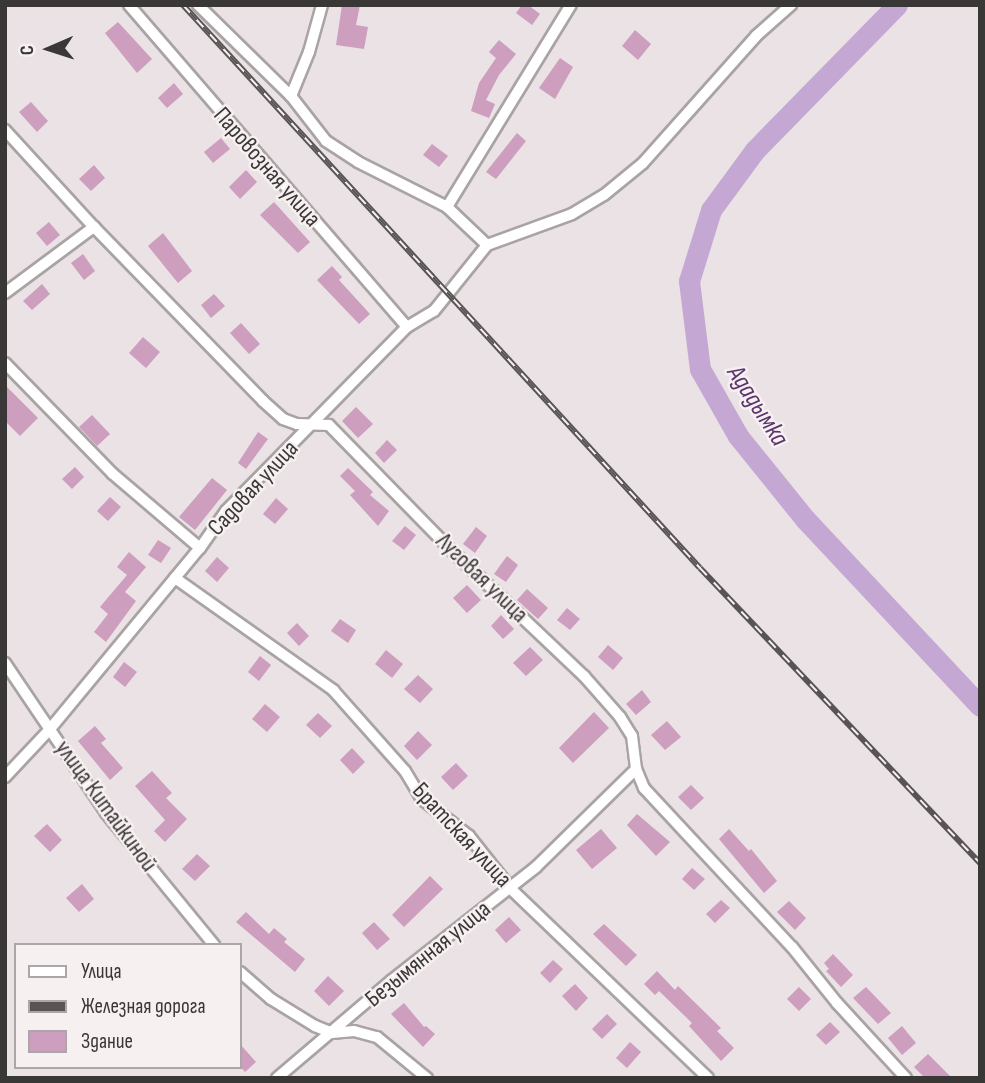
<!DOCTYPE html>
<meta charset="utf-8">
<style>
body{margin:0}
#map{position:relative;width:985px;height:1083px;overflow:hidden;background:#eae2e4;font-family:"Sofia Sans Condensed",sans-serif}
div>[style]{position:absolute}
.river>*{height:21px;margin:-10.5px;padding:0 10.5px;transform-origin:10.5px;border-radius:10.5px;background:#c5a7d4}
.building>*{inset:0;background:#cd9ebe}
.roads{filter:drop-shadow(2px 0 #aaa3a4) drop-shadow(-2px 0 #aaa3a4) drop-shadow(0 2px #aaa3a4) drop-shadow(0 -2px #aaa3a4)}
.minor>*{height:10px;margin:-5px;padding:0 5px;transform-origin:5px;border-radius:5px;background:#fff}
.rail>*{height:6px;margin-top:-3px;transform-origin:0;background:repeating-linear-gradient(90deg,#f7f0f1 0 10px,#585454 0 20px);box-sizing:border-box;border-block:2px solid #585454}
span{translate:-50% -50%;white-space:nowrap;text-align:center;line-height:1.15;-webkit-text-stroke:5px #f7f0f1;paint-order:stroke}
.street-label{font-size:24px;color:#3a3737}
.water-label{font-size:26px;color:#5c356e;font-style:italic}
.frame{position:absolute;inset:0;border:7px solid #3a3737;pointer-events:none}
.legend{position:absolute;left:14px;top:943px;width:228px;height:126px;box-sizing:border-box;background:#f7f0f1;border:2px solid #aba6a7;margin:0;padding:9px 12px;list-style:none;font-size:21px;color:#3a3737}
.legend li{display:flex;align-items:center;gap:14px;height:35px}
.legend b{width:35px;border:2px solid #aba6a7}
.north{position:absolute;left:14px;top:14px;width:70px;height:70px;-webkit-text-stroke:5px #f7f0f1;paint-order:stroke;rotate:267deg;font-size:19px;font-weight:700;line-height:28px;text-align:center;color:#3a3737}
.north::after{content:'';display:block;margin:auto;width:24px;height:32px;background:#3a3737;clip-path:polygon(50% 0,100% 100%,50% 72%,0 100%)}
</style>
<div id="map">
<div class="river">
<div style="left:897px;top:5px;width:203px;rotate:134.4deg"></div>
<div style="left:755px;top:150px;width:74px;rotate:126.3deg"></div>
<div style="left:711px;top:210px;width:74px;rotate:107.2deg"></div>
<div style="left:689px;top:281px;width:89px;rotate:82.9deg"></div>
<div style="left:700px;top:369px;width:77px;rotate:60.4deg"></div>
<div style="left:738px;top:436px;width:107px;rotate:51.1deg"></div>
<div style="left:805px;top:519px;width:256px;rotate:46.9deg"></div>
</div>
<div class="building">
<div style="clip-path:polygon(342px 5px,360px 5px,356px 25px,368px 27px,364px 49px,336px 45px)"></div>
<div style="clip-path:polygon(522px 5px,528px 5px,540px 14px,532px 25px,516px 13px)"></div>
<div style="clip-path:polygon(118px 22px,152px 59px,137px 73px,105px 33px)"></div>
<div style="clip-path:polygon(635px 30px,651px 44px,638px 60px,622px 46px)"></div>
<div style="clip-path:polygon(499px 40px,516px 54px,499px 75px,486px 100px,495px 104px,489px 118px,471px 111px,479px 83px,496px 58px,489px 52px)"></div>
<div style="clip-path:polygon(560px 58px,573px 67px,555px 99px,539px 88px)"></div>
<div style="clip-path:polygon(174px 83px,183px 94px,167px 108px,158px 98px)"></div>
<div style="clip-path:polygon(31px 102px,48px 121px,37px 132px,19px 112px)"></div>
<div style="clip-path:polygon(517px 133px,526px 141px,496px 179px,486px 172px)"></div>
<div style="clip-path:polygon(221px 138px,230px 149px,213px 163px,204px 152px)"></div>
<div style="clip-path:polygon(432px 144px,448px 156px,439px 167px,423px 155px)"></div>
<div style="clip-path:polygon(94px 165px,105px 178px,91px 191px,79px 179px)"></div>
<div style="clip-path:polygon(246px 170px,257px 182px,240px 199px,229px 187px)"></div>
<div style="clip-path:polygon(274px 202px,310px 242px,298px 253px,260px 215px)"></div>
<div style="clip-path:polygon(49px 222px,60px 235px,47px 246px,36px 233px)"></div>
<div style="clip-path:polygon(163px 233px,192px 271px,178px 283px,148px 246px)"></div>
<div style="clip-path:polygon(83px 254px,95px 271px,84px 280px,71px 263px)"></div>
<div style="clip-path:polygon(332px 266px,342px 277px,339px 280px,370px 314px,359px 324px,317px 280px)"></div>
<div style="clip-path:polygon(42px 284px,50px 294px,32px 310px,23px 301px)"></div>
<div style="clip-path:polygon(214px 294px,225px 306px,211px 318px,201px 305px)"></div>
<div style="clip-path:polygon(241px 323px,260px 344px,249px 354px,230px 333px)"></div>
<div style="clip-path:polygon(143px 337px,160px 352px,146px 368px,129px 353px)"></div>
<div style="clip-path:polygon(5px 385px,38px 418px,20px 436px,5px 421px)"></div>
<div style="clip-path:polygon(356px 407px,373px 424px,358px 438px,342px 421px)"></div>
<div style="clip-path:polygon(92px 415px,110px 434px,97px 446px,79px 427px)"></div>
<div style="clip-path:polygon(258px 432px,268px 439px,246px 469px,238px 463px)"></div>
<div style="clip-path:polygon(387px 440px,397px 450px,384px 463px,375px 453px)"></div>
<div style="clip-path:polygon(75px 467px,84px 477px,72px 489px,62px 479px)"></div>
<div style="clip-path:polygon(348px 468px,373px 492px,370px 495px,389px 511px,378px 526px,350px 495px,355px 491px,340px 476px)"></div>
<div style="clip-path:polygon(212px 478px,227px 490px,195px 530px,179px 517px)"></div>
<div style="clip-path:polygon(110px 497px,121px 507px,108px 521px,97px 511px)"></div>
<div style="clip-path:polygon(276px 498px,288px 509px,275px 524px,263px 514px)"></div>
<div style="clip-path:polygon(405px 526px,416px 535px,404px 550px,392px 541px)"></div>
<div style="clip-path:polygon(476px 527px,487px 536px,475px 553px,463px 544px)"></div>
<div style="clip-path:polygon(158px 540px,171px 548px,161px 563px,148px 555px)"></div>
<div style="clip-path:polygon(129px 552px,146px 567px,125px 592px,136px 601px,106px 642px,94px 632px,108px 614px,100px 607px,127px 575px,117px 567px)"></div>
<div style="clip-path:polygon(507px 556px,518px 565px,506px 582px,494px 574px)"></div>
<div style="clip-path:polygon(217px 557px,229px 568px,217px 582px,205px 571px)"></div>
<div style="clip-path:polygon(467px 585px,481px 600px,467px 613px,453px 598px)"></div>
<div style="clip-path:polygon(527px 589px,548px 608px,538px 619px,517px 600px)"></div>
<div style="clip-path:polygon(567px 608px,580px 619px,570px 630px,557px 620px)"></div>
<div style="clip-path:polygon(501px 615px,514px 629px,503px 639px,491px 626px)"></div>
<div style="clip-path:polygon(340px 619px,356px 630px,348px 643px,331px 631px)"></div>
<div style="clip-path:polygon(297px 623px,309px 636px,299px 646px,287px 633px)"></div>
<div style="clip-path:polygon(608px 645px,623px 658px,613px 670px,598px 657px)"></div>
<div style="clip-path:polygon(530px 647px,543px 660px,526px 676px,513px 663px)"></div>
<div style="clip-path:polygon(386px 650px,403px 664px,392px 678px,375px 664px)"></div>
<div style="clip-path:polygon(260px 656px,271px 665px,259px 681px,248px 672px)"></div>
<div style="clip-path:polygon(124px 662px,137px 672px,125px 687px,113px 677px)"></div>
<div style="clip-path:polygon(418px 675px,433px 689px,420px 703px,404px 689px)"></div>
<div style="clip-path:polygon(642px 690px,651px 702px,636px 715px,626px 704px)"></div>
<div style="clip-path:polygon(265px 704px,280px 717px,267px 732px,252px 719px)"></div>
<div style="clip-path:polygon(594px 712px,609px 728px,573px 763px,559px 748px)"></div>
<div style="clip-path:polygon(318px 713px,332px 726px,320px 738px,306px 725px)"></div>
<div style="clip-path:polygon(667px 721px,681px 737px,665px 750px,651px 735px)"></div>
<div style="clip-path:polygon(95px 726px,106px 739px,101px 743px,123px 768px,110px 780px,78px 741px)"></div>
<div style="clip-path:polygon(418px 731px,432px 745px,417px 760px,404px 746px)"></div>
<div style="clip-path:polygon(352px 748px,365px 762px,353px 774px,340px 760px)"></div>
<div style="clip-path:polygon(456px 763px,468px 776px,453px 790px,441px 777px)"></div>
<div style="clip-path:polygon(152px 771px,172px 793px,166px 798px,187px 819px,165px 842px,154px 831px,165px 820px,135px 786px)"></div>
<div style="clip-path:polygon(691px 785px,704px 798px,691px 810px,678px 797px)"></div>
<div style="clip-path:polygon(637px 814px,670px 842px,656px 856px,627px 825px)"></div>
<div style="clip-path:polygon(47px 824px,62px 840px,50px 852px,34px 836px)"></div>
<div style="clip-path:polygon(601px 829px,617px 848px,592px 869px,576px 850px)"></div>
<div style="clip-path:polygon(729px 829px,749px 851px,751px 849px,777px 881px,764px 893px,719px 839px)"></div>
<div style="clip-path:polygon(197px 854px,210px 866px,195px 881px,182px 869px)"></div>
<div style="clip-path:polygon(692px 868px,705px 879px,694px 890px,682px 879px)"></div>
<div style="clip-path:polygon(430px 876px,443px 889px,404px 927px,392px 915px)"></div>
<div style="clip-path:polygon(82px 884px,94px 899px,79px 912px,66px 898px)"></div>
<div style="clip-path:polygon(721px 900px,730px 908px,715px 923px,706px 914px)"></div>
<div style="clip-path:polygon(789px 901px,806px 918px,795px 930px,777px 912px)"></div>
<div style="clip-path:polygon(246px 912px,269px 934px,274px 928px,287px 939px,284px 942px,305px 959px,295px 972px,236px 922px)"></div>
<div style="clip-path:polygon(509px 917px,521px 930px,506px 943px,495px 930px)"></div>
<div style="clip-path:polygon(374px 922px,390px 939px,377px 950px,362px 933px)"></div>
<div style="clip-path:polygon(604px 924px,637px 955px,626px 966px,593px 934px)"></div>
<div style="clip-path:polygon(833px 954px,853px 975px,841px 987px,826px 971px,829px 969px,824px 963px)"></div>
<div style="clip-path:polygon(553px 960px,563px 969px,550px 983px,540px 973px)"></div>
<div style="clip-path:polygon(657px 971px,675px 990px,678px 986px,721px 1028px,717px 1031px,734px 1048px,721px 1061px,689px 1026px,692px 1023px,659px 991px,655px 995px,644px 984px)"></div>
<div style="clip-path:polygon(328px 976px,344px 991px,329px 1006px,314px 991px)"></div>
<div style="clip-path:polygon(575px 984px,588px 998px,576px 1011px,562px 996px)"></div>
<div style="clip-path:polygon(799px 987px,811px 999px,799px 1011px,787px 999px)"></div>
<div style="clip-path:polygon(866px 987px,891px 1013px,878px 1024px,853px 998px)"></div>
<div style="clip-path:polygon(404px 1003px,424px 1027px,426px 1026px,435px 1034px,423px 1047px,391px 1014px)"></div>
<div style="clip-path:polygon(607px 1014px,617px 1024px,602px 1039px,592px 1029px)"></div>
<div style="clip-path:polygon(830px 1022px,840px 1032px,826px 1045px,816px 1035px)"></div>
<div style="clip-path:polygon(902px 1026px,916px 1043px,902px 1055px,888px 1038px)"></div>
<div style="clip-path:polygon(630px 1042px,641px 1052px,627px 1068px,616px 1058px)"></div>
<div style="clip-path:polygon(240px 1044px,256px 1062px,245px 1072px,240px 1066px)"></div>
<div style="clip-path:polygon(928px 1054px,952px 1078px,925px 1078px,914px 1067px)"></div>
</div>
<div class="roads">
<div class="minor">
<div style="left:129px;top:5px;width:425px;rotate:49.2deg"></div>
<div style="left:198px;top:5px;width:130px;rotate:44.4deg"></div>
<div style="left:291px;top:96px;width:57px;rotate:52.1deg"></div>
<div style="left:326px;top:141px;width:38px;rotate:33deg"></div>
<div style="left:358px;top:162px;width:100px;rotate:26.8deg"></div>
<div style="left:447px;top:207px;width:55px;rotate:43.5deg"></div>
<div style="left:291px;top:96px;width:48px;rotate:-67.8deg"></div>
<div style="left:309px;top:52px;width:49px;rotate:-74.5deg"></div>
<div style="left:5px;top:130px;width:132px;rotate:47.5deg"></div>
<div style="left:94px;top:227px;width:243px;rotate:45.8deg"></div>
<div style="left:263px;top:401px;width:27px;rotate:42deg"></div>
<div style="left:283px;top:419px;width:15px;rotate:20deg"></div>
<div style="left:297px;top:424px;width:32px;rotate:2deg"></div>
<div style="left:329px;top:425px;width:169px;rotate:45.7deg"></div>
<div style="left:447px;top:546px;width:189px;rotate:43.5deg"></div>
<div style="left:584px;top:676px;width:55px;rotate:48.7deg"></div>
<div style="left:620px;top:717px;width:22px;rotate:58deg"></div>
<div style="left:632px;top:736px;width:33px;rotate:83deg"></div>
<div style="left:636px;top:769px;width:21px;rotate:67deg"></div>
<div style="left:644px;top:788px;width:217px;rotate:47.1deg"></div>
<div style="left:792px;top:947px;width:72px;rotate:51.2deg"></div>
<div style="left:837px;top:1003px;width:102px;rotate:47.4deg"></div>
<div style="left:447px;top:207px;width:237px;rotate:-58.5deg"></div>
<div style="left:487px;top:245px;width:90px;rotate:-20deg"></div>
<div style="left:572px;top:214px;width:37px;rotate:-31deg"></div>
<div style="left:604px;top:195px;width:50px;rotate:-39.4deg"></div>
<div style="left:643px;top:163px;width:170px;rotate:-48.3deg"></div>
<div style="left:756px;top:36px;width:47px;rotate:-41.5deg"></div>
<div style="left:5px;top:293px;width:111px;rotate:-36.6deg"></div>
<div style="left:5px;top:363px;width:155px;rotate:45.8deg"></div>
<div style="left:113px;top:474px;width:114px;rotate:40.4deg"></div>
<div style="left:175px;top:578px;width:194px;rotate:35.3deg"></div>
<div style="left:333px;top:690px;width:108px;rotate:48.4deg"></div>
<div style="left:405px;top:771px;width:33px;rotate:59deg"></div>
<div style="left:422px;top:799px;width:60px;rotate:38.2deg"></div>
<div style="left:469px;top:836px;width:66px;rotate:51.7deg"></div>
<div style="left:510px;top:888px;width:274px;rotate:43.8deg"></div>
<div style="left:5px;top:663px;width:181px;rotate:56deg"></div>
<div style="left:106px;top:813px;width:171px;rotate:50.7deg"></div>
<div style="left:5px;top:777px;width:66px;rotate:-46.8deg"></div>
<div style="left:50px;top:729px;width:235px;rotate:-50.4deg"></div>
<div style="left:200px;top:548px;width:45px;rotate:-54.9deg"></div>
<div style="left:226px;top:511px;width:258px;rotate:-45.5deg"></div>
<div style="left:407px;top:327px;width:31px;rotate:-31deg"></div>
<div style="left:434px;top:311px;width:85px;rotate:-51.2deg"></div>
<div style="left:240px;top:972px;width:41px;rotate:41.1deg"></div>
<div style="left:271px;top:999px;width:52px;rotate:31.5deg"></div>
<div style="left:315px;top:1026px;width:18px;rotate:22deg"></div>
<div style="left:332px;top:1033px;width:22px;rotate:-5deg"></div>
<div style="left:354px;top:1031px;width:24px;rotate:15deg"></div>
<div style="left:377px;top:1037px;width:65px;rotate:39.4deg"></div>
<div style="left:277px;top:1078px;width:151px;rotate:-40.4deg"></div>
<div style="left:392px;top:980px;width:183px;rotate:-38.1deg"></div>
<div style="left:536px;top:867px;width:140px;rotate:-44.4deg"></div>
</div>
</div>
<div class="rail">
<div style="left:183px;top:5px;width:764px;rotate:47.44deg"></div>
<div style="left:700px;top:568px;width:407px;rotate:46.5deg"></div>
</div>
<div class="street-label">
<span style="left:267px;top:167px;rotate:49deg">Паровозная улица</span>
<span style="left:253px;top:488px;rotate:-47deg">Садовая улица</span>
<span style="left:482px;top:578px;rotate:44deg">Луговая улица</span>
<span style="left:106px;top:806px;rotate:54deg">улица Китайкиной</span>
<span style="left:462px;top:835px;rotate:47deg">Братская улица</span>
<span style="left:428px;top:954px;rotate:-39deg">Безымянная улица</span>
</div>
<div class="water-label">
<span style="left:757px;top:406px;rotate:57deg">Ададымка</span>
</div>
<div class="frame"></div>
<ul class="legend">
<li><b style="height:9px;background:#fff"></b>Улица</li>
<li><b style="height:9px;background:#585454"></b>Железная дорога</li>
<li><b style="height:19px;background:#cd9ebe"></b>Здание</li>
</ul>
<div class="north">С</div>
</div>
